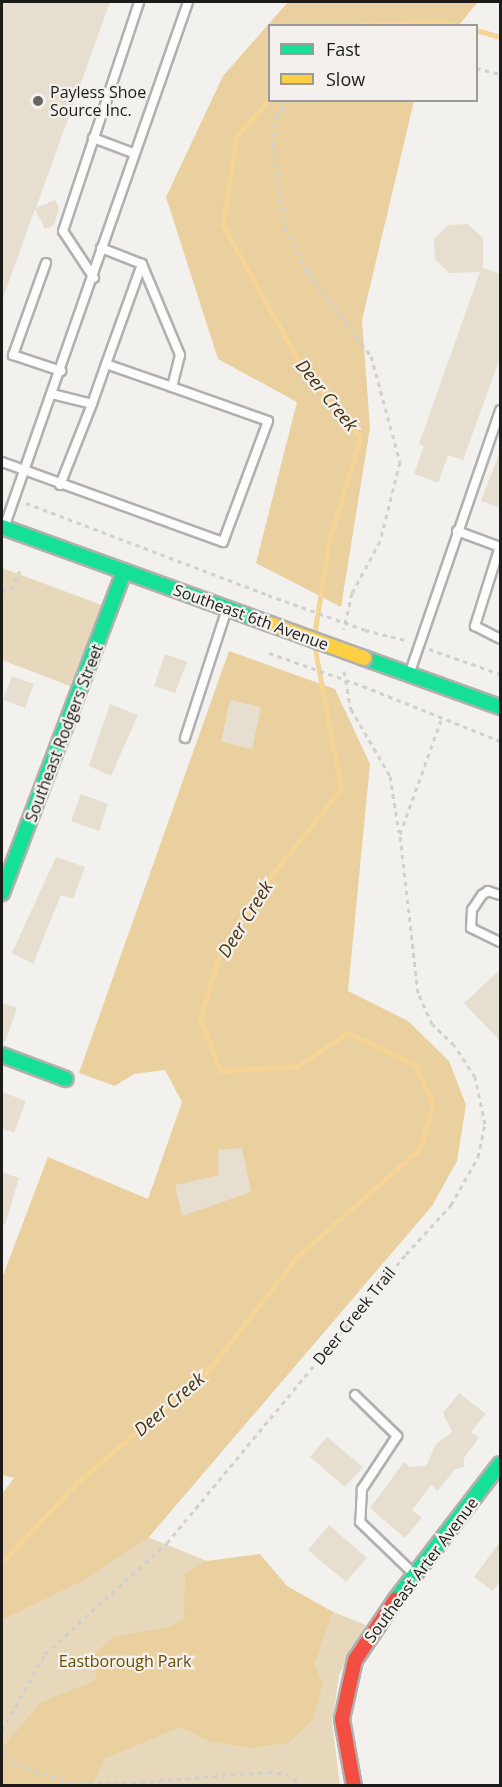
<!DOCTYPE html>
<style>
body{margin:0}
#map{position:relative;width:502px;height:1787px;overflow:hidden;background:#f3f1ee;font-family:"Open Sans",sans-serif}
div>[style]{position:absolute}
.green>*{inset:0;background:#e8d8bb}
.forest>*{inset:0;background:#ead09e}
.stream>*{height:4.5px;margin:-2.25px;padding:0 2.25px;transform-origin:2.25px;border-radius:2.25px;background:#f5d496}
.building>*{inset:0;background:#e6decf}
.path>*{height:3px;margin-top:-1.5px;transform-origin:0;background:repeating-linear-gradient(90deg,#d0d0cf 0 4.5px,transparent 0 9px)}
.roads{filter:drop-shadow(2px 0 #b1b0ae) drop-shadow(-2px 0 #b1b0ae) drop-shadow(0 2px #b1b0ae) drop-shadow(0 -2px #b1b0ae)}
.lane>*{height:8px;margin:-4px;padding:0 4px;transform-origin:4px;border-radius:4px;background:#fdfdfc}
.fast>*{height:14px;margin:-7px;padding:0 7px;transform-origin:7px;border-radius:7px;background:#16e098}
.jam>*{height:14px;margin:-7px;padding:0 7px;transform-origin:7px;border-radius:7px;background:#f24e42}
.path-bridge>*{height:3px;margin-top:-1.5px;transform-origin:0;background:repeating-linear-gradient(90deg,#d0d0cf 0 4.5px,transparent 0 9px)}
.bridges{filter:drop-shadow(2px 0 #b1b0ae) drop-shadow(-2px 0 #b1b0ae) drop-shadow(0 2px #b1b0ae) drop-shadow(0 -2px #b1b0ae)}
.slow-bridge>*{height:14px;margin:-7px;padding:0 7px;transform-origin:7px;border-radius:7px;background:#ffcf43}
.dots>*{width:16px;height:16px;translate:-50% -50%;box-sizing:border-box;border:3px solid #f4f1ed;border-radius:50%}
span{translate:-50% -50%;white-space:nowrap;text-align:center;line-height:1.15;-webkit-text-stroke:4.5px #f4f1ed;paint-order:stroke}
.poi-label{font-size:16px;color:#1b1b19}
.left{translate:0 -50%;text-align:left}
.street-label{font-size:16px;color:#1b1b19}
.park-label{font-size:16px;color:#6a4c02}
.water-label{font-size:18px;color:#47340e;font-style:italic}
.frame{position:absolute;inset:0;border:3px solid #1b1b19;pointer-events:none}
.legend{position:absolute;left:268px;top:24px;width:210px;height:78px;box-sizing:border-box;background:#f4f1ed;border:2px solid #9d9b98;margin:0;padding:8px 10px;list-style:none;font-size:18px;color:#1b1b19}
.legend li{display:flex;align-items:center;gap:12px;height:30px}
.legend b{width:30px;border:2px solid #9d9b98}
</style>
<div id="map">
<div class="green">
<div style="clip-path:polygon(2px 568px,102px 605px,70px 686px,2px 660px)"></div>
<div style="clip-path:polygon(71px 1506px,366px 1625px,339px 1675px,332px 1724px,340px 1785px,2px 1786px,2px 1585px)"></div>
</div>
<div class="forest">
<div style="clip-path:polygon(288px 2px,478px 2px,459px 25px,270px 26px,270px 100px,414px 101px,362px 320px,370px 428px,341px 607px,256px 563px,297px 402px,218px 359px,166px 197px,223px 76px)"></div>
<div style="clip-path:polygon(229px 651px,335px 689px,370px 764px,348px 991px,408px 1021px,449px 1061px,466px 1105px,457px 1161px,432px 1206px,149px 1537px,82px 1581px,2px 1620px,2px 1494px,14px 1478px,2px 1475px,2px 1278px,48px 1157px,148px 1199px,182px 1102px,165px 1070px,134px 1074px,115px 1086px,79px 1073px)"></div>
<div style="clip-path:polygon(260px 1554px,287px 1586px,333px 1612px,314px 1664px,323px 1683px,313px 1720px,288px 1743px,251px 1748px,211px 1742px,180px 1727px,104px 1759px,93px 1785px,2px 1785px,2px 1748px,40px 1703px,96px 1680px,94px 1654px,113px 1637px,166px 1628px,184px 1619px,185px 1574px,207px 1561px)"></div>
</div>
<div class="stream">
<div style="left:340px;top:26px;width:104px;rotate:-2.8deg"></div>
<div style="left:444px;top:21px;width:15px;rotate:20deg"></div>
<div style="left:476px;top:30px;width:25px;rotate:16deg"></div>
<div style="left:270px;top:100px;width:49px;rotate:132.5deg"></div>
<div style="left:237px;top:136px;width:90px;rotate:98.9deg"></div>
<div style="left:223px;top:225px;width:164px;rotate:60.8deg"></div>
<div style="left:303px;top:368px;width:90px;rotate:50deg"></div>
<div style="left:361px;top:437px;width:107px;rotate:106.9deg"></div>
<div style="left:330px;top:539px;width:95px;rotate:99.1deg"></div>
<div style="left:2px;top:1562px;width:112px;rotate:-46.5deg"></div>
<div style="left:79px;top:1481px;width:167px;rotate:-40.4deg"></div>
<div style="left:206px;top:1373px;width:149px;rotate:-51.8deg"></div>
<div style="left:298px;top:1256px;width:162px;rotate:-41.3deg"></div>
<div style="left:420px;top:1149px;width:47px;rotate:-73.9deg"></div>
<div style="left:433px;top:1104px;width:43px;rotate:-114.8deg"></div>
<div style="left:415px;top:1065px;width:74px;rotate:-154.5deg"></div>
<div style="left:348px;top:1033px;width:61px;rotate:146.3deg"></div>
<div style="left:297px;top:1067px;width:77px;rotate:177deg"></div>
<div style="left:220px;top:1071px;width:57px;rotate:-110.7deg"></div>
<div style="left:200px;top:1018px;width:71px;rotate:-72.8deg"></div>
<div style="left:221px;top:950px;width:82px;rotate:-56.5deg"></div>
<div style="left:266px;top:882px;width:119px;rotate:-51.1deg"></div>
<div style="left:341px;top:789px;width:141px;rotate:-100.6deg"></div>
</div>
<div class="building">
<div style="clip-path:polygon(2px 2px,110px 2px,36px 208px,55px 200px,59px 208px,54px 225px,45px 229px,35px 209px,3px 298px)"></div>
<div style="clip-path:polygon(468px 224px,483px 238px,483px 268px,501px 274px,501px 355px,463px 460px,448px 455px,438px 483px,414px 474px,424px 446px,419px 444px,480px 272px,449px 273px,435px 259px,434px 239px,448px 225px)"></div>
<div style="clip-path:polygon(499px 454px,501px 454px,501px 508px,481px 501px)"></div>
<div style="clip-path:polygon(165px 654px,187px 662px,175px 693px,154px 686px)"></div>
<div style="clip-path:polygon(12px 676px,34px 684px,25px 708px,3px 700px)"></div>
<div style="clip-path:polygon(230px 700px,261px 707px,252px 749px,221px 742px)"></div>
<div style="clip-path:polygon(110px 704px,138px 715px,111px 776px,89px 766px)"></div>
<div style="clip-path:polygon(81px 794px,108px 804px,99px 831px,71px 821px)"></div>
<div style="clip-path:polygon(56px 857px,85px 867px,73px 899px,61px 895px,33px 964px,12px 953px)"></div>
<div style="clip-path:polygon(501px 969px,501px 1042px,464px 1003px)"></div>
<div style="clip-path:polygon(2px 1003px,17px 1008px,5px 1042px,2px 1042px)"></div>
<div style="clip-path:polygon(2px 1092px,26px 1101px,14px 1133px,2px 1128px)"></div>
<div style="clip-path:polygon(242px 1148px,251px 1192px,182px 1216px,175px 1185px,219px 1175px,218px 1150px)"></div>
<div style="clip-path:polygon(2px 1172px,19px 1178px,5px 1225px,2px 1224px)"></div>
<div style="clip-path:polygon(459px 1393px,486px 1414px,471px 1432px,479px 1438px,464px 1458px,464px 1467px,454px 1470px,438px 1491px,431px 1485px,412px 1510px,422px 1518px,405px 1538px,370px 1508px,404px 1462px,410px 1467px,426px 1466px,436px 1444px,452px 1432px,443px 1413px)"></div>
<div style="clip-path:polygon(327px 1437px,363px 1467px,345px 1487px,310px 1457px)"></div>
<div style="clip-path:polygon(329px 1525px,367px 1558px,346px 1582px,308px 1550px)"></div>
<div style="clip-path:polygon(501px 1540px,501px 1581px,493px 1591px,474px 1577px)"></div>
</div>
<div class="path">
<div style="left:476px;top:68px;width:25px;rotate:14deg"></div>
<div style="left:290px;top:100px;width:19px;rotate:133deg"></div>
<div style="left:277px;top:114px;width:31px;rotate:97deg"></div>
<div style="left:273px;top:145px;width:83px;rotate:81.7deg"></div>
<div style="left:285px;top:227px;width:49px;rotate:63.4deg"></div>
<div style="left:307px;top:271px;width:106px;rotate:53deg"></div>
<div style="left:371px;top:356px;width:110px;rotate:74.7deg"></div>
<div style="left:400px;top:462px;width:81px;rotate:104.2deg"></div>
<div style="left:380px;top:541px;width:59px;rotate:118.3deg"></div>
<div style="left:352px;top:593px;width:37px;rotate:103deg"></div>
<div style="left:26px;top:503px;width:259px;rotate:20.8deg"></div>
<div style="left:2px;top:591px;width:9px;rotate:-6deg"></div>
<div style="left:11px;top:590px;width:21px;rotate:-65deg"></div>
<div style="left:365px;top:630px;width:45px;rotate:14deg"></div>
<div style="left:429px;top:649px;width:75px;rotate:19.4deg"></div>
<div style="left:344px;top:671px;width:39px;rotate:80deg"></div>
<div style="left:351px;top:709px;width:78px;rotate:59.8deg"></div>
<div style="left:390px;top:776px;width:57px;rotate:80.9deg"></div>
<div style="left:363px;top:686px;width:148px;rotate:21.9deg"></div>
<div style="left:2px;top:1730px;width:87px;rotate:-60.5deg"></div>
<div style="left:45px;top:1654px;width:165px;rotate:-42.3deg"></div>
<div style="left:167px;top:1543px;width:375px;rotate:-50.4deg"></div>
<div style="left:406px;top:1254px;width:67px;rotate:-47.4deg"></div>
<div style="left:451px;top:1205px;width:55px;rotate:-60.6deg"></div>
<div style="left:478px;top:1157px;width:34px;rotate:-78deg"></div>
<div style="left:485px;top:1124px;width:48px;rotate:-102deg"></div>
<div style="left:475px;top:1077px;width:38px;rotate:-123deg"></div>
<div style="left:454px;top:1045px;width:30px;rotate:-136deg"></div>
<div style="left:432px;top:1024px;width:34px;rotate:-114deg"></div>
<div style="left:418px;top:993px;width:160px;rotate:-96.5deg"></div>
<div style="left:400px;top:834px;width:121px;rotate:-70.2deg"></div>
<div style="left:2px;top:1753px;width:28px;rotate:32deg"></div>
<div style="left:26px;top:1768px;width:46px;rotate:17.7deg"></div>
<div style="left:70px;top:1782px;width:44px;rotate:2.6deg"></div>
<div style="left:114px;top:1784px;width:154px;rotate:-4.5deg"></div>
<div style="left:268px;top:1772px;width:18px;rotate:6deg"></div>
<div style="left:286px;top:1774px;width:21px;rotate:35deg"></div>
</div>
<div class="roads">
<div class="lane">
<div style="left:93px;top:138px;width:43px;rotate:20.6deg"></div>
<div style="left:46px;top:263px;width:98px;rotate:109.7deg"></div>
<div style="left:13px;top:355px;width:51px;rotate:18.4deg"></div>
<div style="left:94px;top:278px;width:56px;rotate:-123.4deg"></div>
<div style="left:63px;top:231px;width:241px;rotate:-71.6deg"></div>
<div style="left:106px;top:364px;width:106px;rotate:-70.2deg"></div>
<div style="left:52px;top:394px;width:41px;rotate:14deg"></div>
<div style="left:92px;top:404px;width:42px;rotate:-70.7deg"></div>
<div style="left:106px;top:364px;width:70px;rotate:19.2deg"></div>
<div style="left:2px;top:462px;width:235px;rotate:19.9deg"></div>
<div style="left:223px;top:542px;width:129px;rotate:-69.6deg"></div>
<div style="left:268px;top:421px;width:102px;rotate:-160.5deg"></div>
<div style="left:172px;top:387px;width:33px;rotate:-76deg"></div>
<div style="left:180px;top:355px;width:99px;rotate:-112.7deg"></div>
<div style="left:142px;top:264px;width:44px;rotate:-158.7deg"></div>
<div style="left:60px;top:485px;width:87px;rotate:-68.4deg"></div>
<div style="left:5px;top:525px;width:554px;rotate:-70.71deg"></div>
<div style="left:457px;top:531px;width:46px;rotate:20.4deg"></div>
<div style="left:500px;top:546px;width:84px;rotate:107.4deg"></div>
<div style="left:475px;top:626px;width:28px;rotate:27deg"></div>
<div style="left:410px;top:672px;width:277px;rotate:-71deg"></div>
<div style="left:185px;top:738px;width:133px;rotate:-72deg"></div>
<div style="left:500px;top:895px;width:13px;rotate:-162deg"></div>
<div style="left:488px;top:891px;width:7px;rotate:146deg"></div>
<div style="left:482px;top:895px;width:18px;rotate:124deg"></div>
<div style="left:472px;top:910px;width:18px;rotate:93deg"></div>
<div style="left:471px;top:928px;width:32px;rotate:26deg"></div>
<div style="left:355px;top:1395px;width:59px;rotate:44.3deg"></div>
<div style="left:397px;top:1436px;width:64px;rotate:123.4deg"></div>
<div style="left:362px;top:1489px;width:33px;rotate:93deg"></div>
<div style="left:360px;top:1522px;width:75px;rotate:43.9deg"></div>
</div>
<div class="fast">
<div style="left:2px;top:527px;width:285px;rotate:19.9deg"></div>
<div style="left:364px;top:658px;width:145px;rotate:19.8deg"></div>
<div style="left:2px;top:893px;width:344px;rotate:-69.2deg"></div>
<div style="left:2px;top:1055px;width:68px;rotate:20.6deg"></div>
<div style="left:396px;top:1599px;width:170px;rotate:-52.4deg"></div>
</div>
<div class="jam">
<div style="left:354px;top:1786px;width:68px;rotate:-100.2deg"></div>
<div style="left:342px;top:1719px;width:60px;rotate:-77.6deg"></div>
<div style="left:355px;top:1660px;width:73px;rotate:-56.1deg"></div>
</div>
</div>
<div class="path-bridge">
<div style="left:268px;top:595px;width:103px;rotate:19.8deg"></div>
<div style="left:269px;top:653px;width:100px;rotate:19.3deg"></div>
</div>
<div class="bridges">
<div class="slow-bridge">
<div style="left:270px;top:624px;width:100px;rotate:19.9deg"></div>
</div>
</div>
<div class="dots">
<div style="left:38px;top:101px;background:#676664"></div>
</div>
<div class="poi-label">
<span class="left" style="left:50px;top:101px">Payless Shoe<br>Source Inc.</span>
</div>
<div class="street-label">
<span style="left:251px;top:617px;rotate:20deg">Southeast 6th Avenue</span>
<span style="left:64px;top:733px;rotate:-69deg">Southeast Rodgers Street</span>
<span style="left:354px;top:1316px;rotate:-51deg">Deer Creek Trail</span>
<span style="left:421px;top:1570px;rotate:-53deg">Southeast Arter Avenue</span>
</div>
<div class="park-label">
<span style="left:125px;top:1661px">Eastborough Park</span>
</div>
<div class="water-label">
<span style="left:327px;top:395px;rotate:51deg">Deer Creek</span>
<span style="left:245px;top:919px;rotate:-58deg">Deer Creek</span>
<span style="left:169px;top:1404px;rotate:-41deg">Deer Creek</span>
</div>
<div class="frame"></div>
<ul class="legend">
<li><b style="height:8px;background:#16e098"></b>Fast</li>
<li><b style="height:8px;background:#ffcf43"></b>Slow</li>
</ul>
</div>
